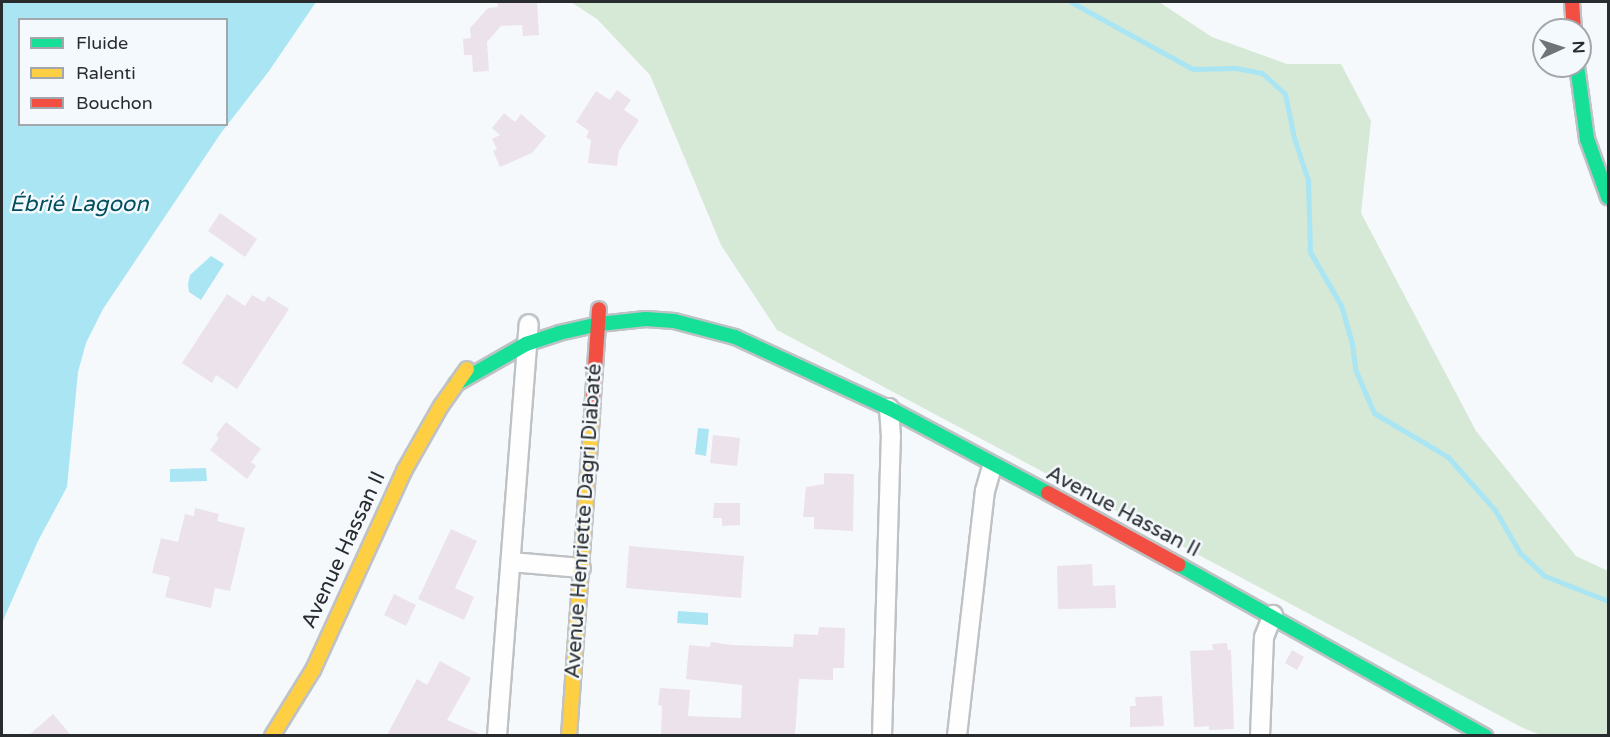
<!DOCTYPE html>
<meta charset="utf-8">
<style>
body{margin:0}
#map{position:relative;width:1610px;height:737px;overflow:hidden;background:#f6f9fc;font-family:"Varela Round",sans-serif}
div>[style]{position:absolute}
.green>*{inset:0;background:#d6e8d6}
.water>*{inset:0;background:#aae5f4}
.stream>*{height:5px;margin:-2.5px;padding:0 2.5px;transform-origin:2.5px;border-radius:2.5px;background:#aae5f4}
.building>*{inset:0;background:#ebe2ec}
.roads{filter:drop-shadow(2px 0 #bfc2c5) drop-shadow(-2px 0 #bfc2c5) drop-shadow(0 2px #bfc2c5) drop-shadow(0 -2px #bfc2c5)}
.street>*{height:18px;margin:-9px;padding:0 9px;transform-origin:9px;border-radius:9px;background:#fefeff}
.fast>*{height:14px;margin:-7px;padding:0 7px;transform-origin:7px;border-radius:7px;background:#16e098}
.slow>*{height:14px;margin:-7px;padding:0 7px;transform-origin:7px;border-radius:7px;background:#ffcf43}
.jam>*{height:14px;margin:-7px;padding:0 7px;transform-origin:7px;border-radius:7px;background:#f24e42}
span{translate:-50% -50%;white-space:nowrap;text-align:center;line-height:1.15;-webkit-text-stroke:5px #f4f9fe;paint-order:stroke}
.street-label{font-size:21px;color:#292c2f}
.water-label{font-size:22px;color:#004f5d;font-style:italic}
.frame{position:absolute;inset:0;border:3px solid #292c2f;pointer-events:none}
.legend{position:absolute;left:18px;top:18px;width:210px;height:108px;box-sizing:border-box;background:#f4f9fe;border:2px solid #a3a7ab;margin:0;padding:8px 10px;list-style:none;font-size:18px;color:#292c2f}
.legend li{display:flex;align-items:center;gap:12px;height:30px}
.legend b{width:30px;border:2px solid #a3a7ab}
.north{position:absolute;left:1532px;top:18px;width:60px;height:60px;box-sizing:border-box;background:#f4f9fe;border:2px solid #a3a7ab;border-radius:50%;rotate:87deg;font-size:16px;font-weight:700;line-height:24px;text-align:center;color:#292c2f}
.north::after{content:'';display:block;margin:auto;width:21px;height:27px;background:#717477;clip-path:polygon(50% 0,100% 100%,50% 72%,0 100%)}
</style>
<div id="map">
<div class="green">
<div style="clip-path:polygon(571px 2px,1159px 2px,1212px 37px,1287px 64px,1341px 64px,1371px 121px,1361px 213px,1476px 431px,1576px 556px,1608px 571px,1608px 735px,1541px 735px,1523px 728px,777px 330px,721px 245px,650px 75px,597px 19px)"></div>
</div>
<div class="water">
<div style="clip-path:polygon(evenodd,2px 2px,316px 2px,269px 71px,221px 133px,103px 309px,86px 343px,78px 372px,67px 487px,38px 541px,2px 623px,2px 2px,20px 20px,226px 20px,226px 124px,20px 124px,20px 20px)"></div>
<div style="clip-path:polygon(211px 256px,224px 264px,201px 300px,189px 292px,188px 284px,190px 275px)"></div>
<div style="clip-path:polygon(698px 428px,709px 429px,706px 456px,695px 454px)"></div>
<div style="clip-path:polygon(206px 468px,207px 481px,170px 482px,170px 469px)"></div>
<div style="clip-path:polygon(678px 611px,708px 613px,708px 625px,677px 623px)"></div>
</div>
<div class="stream">
<div style="left:1071px;top:2px;width:139px;rotate:28.8deg"></div>
<div style="left:1193px;top:69px;width:43px;rotate:-1.3deg"></div>
<div style="left:1236px;top:68px;width:26px;rotate:11deg"></div>
<div style="left:1262px;top:73px;width:31px;rotate:42deg"></div>
<div style="left:1285px;top:94px;width:45px;rotate:78.4deg"></div>
<div style="left:1294px;top:138px;width:44px;rotate:71.6deg"></div>
<div style="left:1308px;top:180px;width:72px;rotate:88.4deg"></div>
<div style="left:1310px;top:252px;width:61px;rotate:59.7deg"></div>
<div style="left:1341px;top:305px;width:40px;rotate:74deg"></div>
<div style="left:1352px;top:343px;width:26px;rotate:83deg"></div>
<div style="left:1355px;top:369px;width:48px;rotate:66.6deg"></div>
<div style="left:1374px;top:413px;width:86px;rotate:30.7deg"></div>
<div style="left:1448px;top:457px;width:71px;rotate:48.4deg"></div>
<div style="left:1495px;top:510px;width:50px;rotate:59.8deg"></div>
<div style="left:1520px;top:553px;width:34px;rotate:43deg"></div>
<div style="left:1545px;top:576px;width:68px;rotate:21.6deg"></div>
</div>
<div class="building">
<div style="clip-path:polygon(497px 2px,537px 2px,539px 35px,523px 36px,522px 25px,501px 26px,487px 42px,489px 71px,473px 72px,472px 55px,464px 55px,463px 39px,471px 38px,470px 28px,488px 8px,498px 7px)"></div>
<div style="clip-path:polygon(617px 90px,631px 100px,624px 110px,639px 120px,619px 151px,617px 166px,588px 163px,591px 140px,586px 137px,589px 131px,576px 122px,596px 91px,610px 100px)"></div>
<div style="clip-path:polygon(504px 113px,515px 122px,521px 114px,546px 136px,532px 153px,500px 167px,493px 151px,497px 149px,492px 139px,500px 135px,492px 128px)"></div>
<div style="clip-path:polygon(220px 213px,257px 239px,245px 257px,208px 231px)"></div>
<div style="clip-path:polygon(227px 294px,245px 306px,252px 295px,264px 302px,268px 296px,289px 309px,237px 389px,216px 375px,212px 383px,182px 363px)"></div>
<div style="clip-path:polygon(226px 422px,261px 449px,251px 462px,256px 466px,247px 479px,210px 450px,219px 438px,216px 435px)"></div>
<div style="clip-path:polygon(713px 435px,740px 438px,737px 466px,710px 463px)"></div>
<div style="clip-path:polygon(824px 473px,854px 474px,853px 531px,814px 529px,814px 517px,803px 517px,806px 487px,824px 484px)"></div>
<div style="clip-path:polygon(714px 503px,740px 503px,740px 525px,722px 526px,722px 518px,713px 518px)"></div>
<div style="clip-path:polygon(195px 508px,219px 514px,217px 521px,245px 528px,230px 591px,215px 588px,211px 608px,165px 597px,170px 577px,152px 573px,161px 538px,178px 542px,185px 514px,194px 516px)"></div>
<div style="clip-path:polygon(451px 529px,477px 541px,455px 588px,474px 597px,464px 620px,418px 599px)"></div>
<div style="clip-path:polygon(629px 546px,744px 556px,741px 598px,626px 588px)"></div>
<div style="clip-path:polygon(1092px 564px,1093px 586px,1115px 585px,1116px 608px,1058px 609px,1057px 566px)"></div>
<div style="clip-path:polygon(394px 594px,416px 605px,406px 626px,384px 615px)"></div>
<div style="clip-path:polygon(819px 627px,845px 628px,844px 668px,833px 668px,833px 680px,799px 679px,795px 735px,661px 735px,662px 706px,658px 705px,660px 688px,690px 690px,688px 716px,741px 718px,742px 685px,686px 679px,689px 645px,710px 647px,711px 642px,732px 645px,793px 647px,794px 634px,818px 635px)"></div>
<div style="clip-path:polygon(1227px 643px,1228px 650px,1231px 650px,1234px 729px,1209px 730px,1209px 726px,1194px 727px,1190px 651px,1213px 650px,1212px 644px)"></div>
<div style="clip-path:polygon(1292px 650px,1304px 657px,1297px 670px,1285px 663px)"></div>
<div style="clip-path:polygon(440px 661px,471px 678px,447px 720px,482px 735px,387px 735px,417px 679px,427px 685px)"></div>
<div style="clip-path:polygon(1162px 696px,1164px 726px,1130px 727px,1130px 706px,1136px 706px,1135px 697px)"></div>
<div style="clip-path:polygon(53px 714px,71px 735px,29px 735px)"></div>
</div>
<div class="roads">
<div class="street">
<div style="left:511px;top:562px;width:70px;rotate:4.9deg"></div>
<div style="left:497px;top:736px;width:413px;rotate:-85.6deg"></div>
<div style="left:882px;top:736px;width:299px;rotate:-88.3deg"></div>
<div style="left:891px;top:437px;width:29px;rotate:-94deg"></div>
<div style="left:957px;top:736px;width:247px;rotate:-83.5deg"></div>
<div style="left:985px;top:491px;width:26px;rotate:-74deg"></div>
<div style="left:1260px;top:736px;width:99px;rotate:-87.7deg"></div>
<div style="left:1264px;top:637px;width:24px;rotate:-68deg"></div>
</div>
<div class="fast">
<div style="left:1577px;top:66px;width:74px;rotate:82.2deg"></div>
<div style="left:1587px;top:139px;width:62px;rotate:70.1deg"></div>
<div style="left:456px;top:384px;width:81px;rotate:-29.7deg"></div>
<div style="left:526px;top:344px;width:35px;rotate:-18deg"></div>
<div style="left:559px;top:333px;width:41px;rotate:-12.7deg"></div>
<div style="left:599px;top:324px;width:47px;rotate:-6.1deg"></div>
<div style="left:646px;top:319px;width:28px;rotate:4deg"></div>
<div style="left:674px;top:321px;width:63px;rotate:14.7deg"></div>
<div style="left:735px;top:337px;width:170px;rotate:24.8deg"></div>
<div style="left:889px;top:408px;width:180px;rotate:28.1deg"></div>
<div style="left:1179px;top:565px;width:351px;rotate:29.2deg"></div>
</div>
<div class="slow">
<div style="left:272px;top:736px;width:78px;rotate:-58.2deg"></div>
<div style="left:313px;top:670px;width:219px;rotate:-65.4deg"></div>
<div style="left:404px;top:471px;width:75px;rotate:-60.4deg"></div>
<div style="left:441px;top:406px;width:45px;rotate:-54.9deg"></div>
<div style="left:569px;top:736px;width:325px;rotate:-85.9deg"></div>
</div>
<div class="jam">
<div style="left:1572px;top:2px;width:28px;rotate:86deg"></div>
<div style="left:592px;top:412px;width:103px;rotate:-86.1deg"></div>
<div style="left:1048px;top:493px;width:149px;rotate:28.8deg"></div>
</div>
</div>
<div class="street-label">
<span style="left:1123px;top:512px;rotate:28deg">Avenue Hassan II</span>
<span style="left:584px;top:521px;rotate:-86deg">Avenue Henriette Dagri Diabaté</span>
<span style="left:344px;top:550px;rotate:-65deg">Avenue Hassan II</span>
</div>
<div class="water-label">
<span style="left:79px;top:205px">Ébrié Lagoon</span>
</div>
<div class="frame"></div>
<ul class="legend">
<li><b style="height:8px;background:#16e098"></b>Fluide</li>
<li><b style="height:8px;background:#ffcf43"></b>Ralenti</li>
<li><b style="height:8px;background:#f24e42"></b>Bouchon</li>
</ul>
<div class="north">N</div>
</div>
